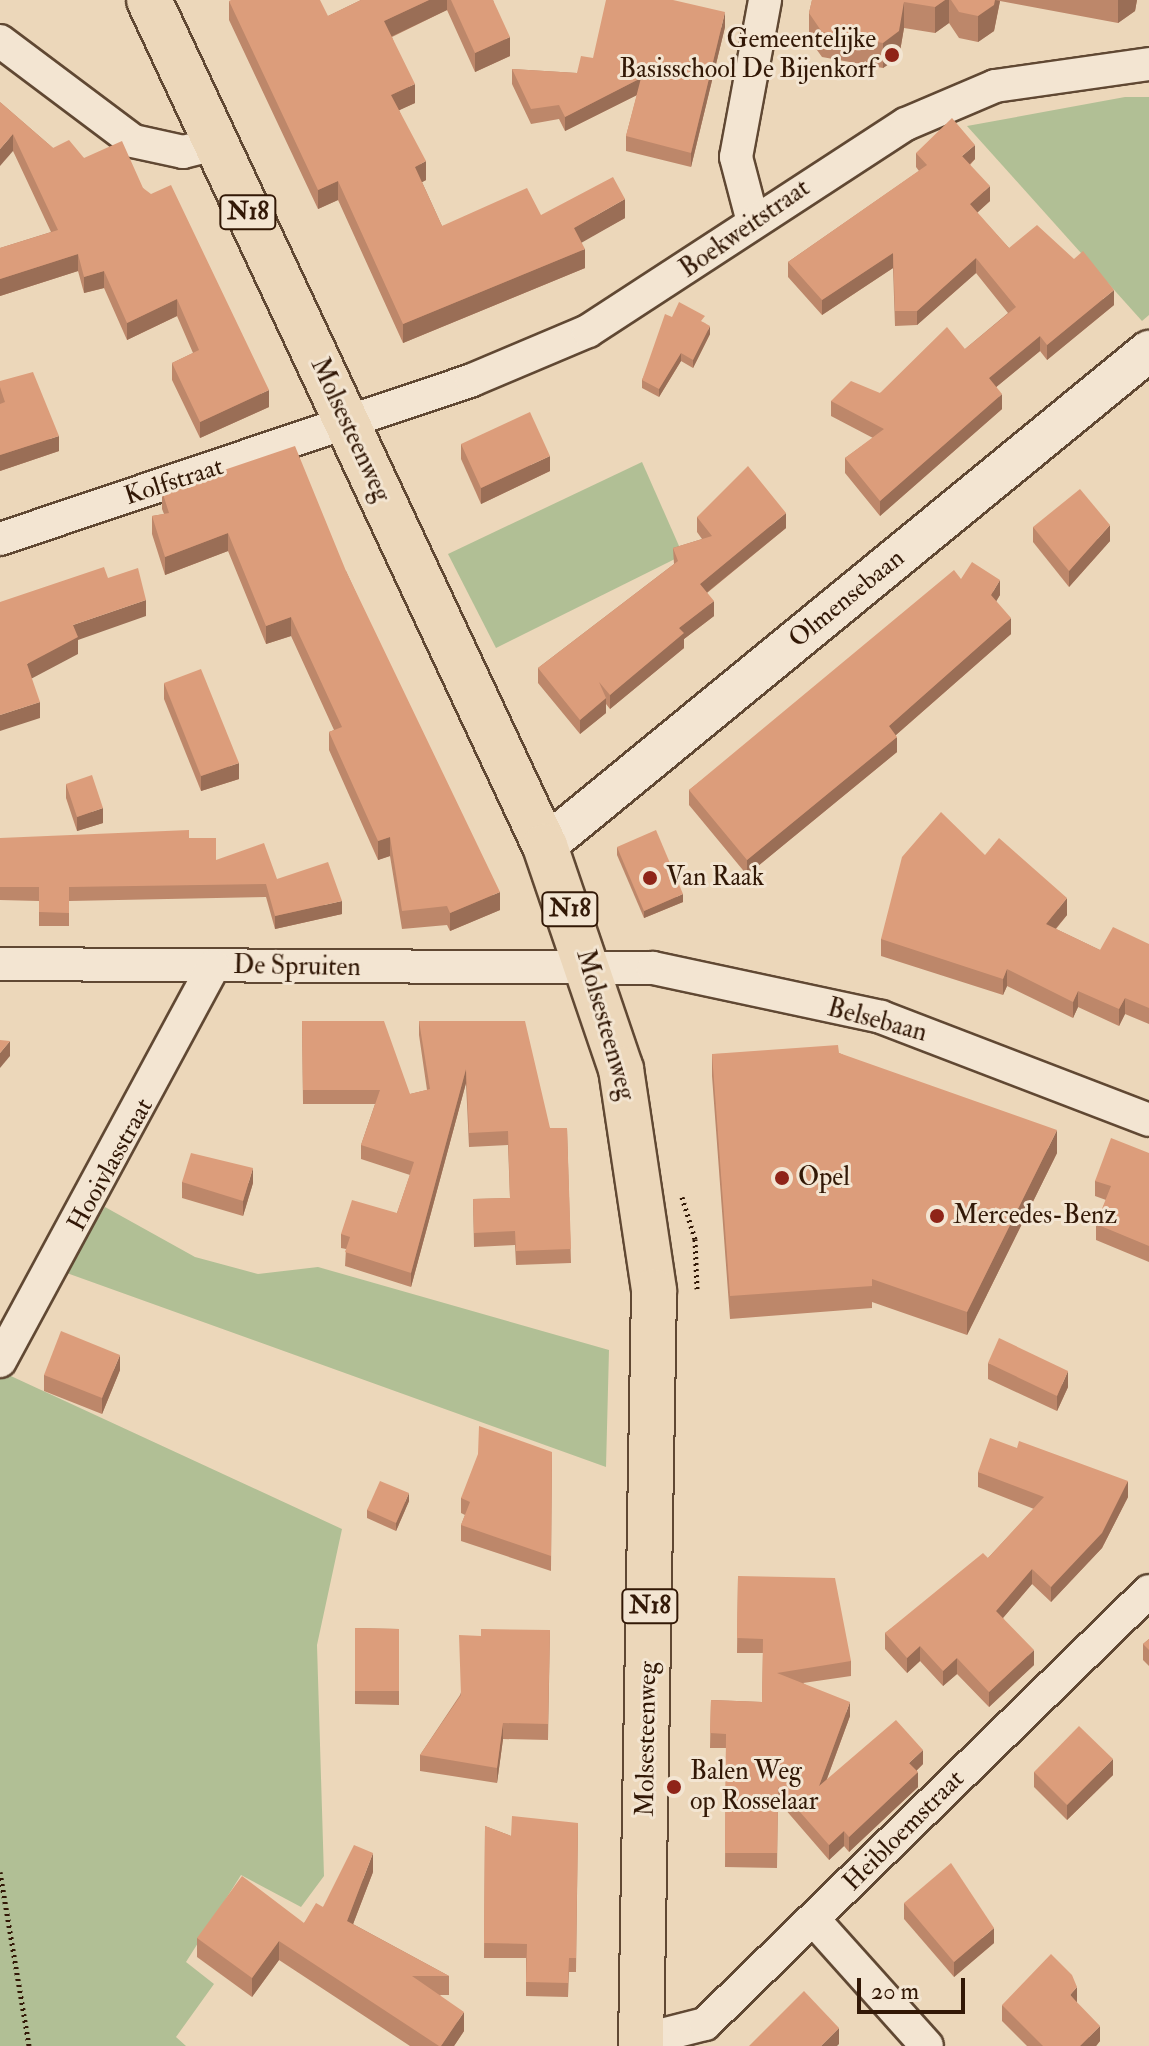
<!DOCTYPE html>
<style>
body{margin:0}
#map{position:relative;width:1149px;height:2046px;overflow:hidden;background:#ecd7ba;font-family:"IM FELL Double Pica",serif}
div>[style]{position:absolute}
.green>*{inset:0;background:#b1bf95}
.path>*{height:5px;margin-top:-2.5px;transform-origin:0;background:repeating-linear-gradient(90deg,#321806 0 2px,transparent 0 6px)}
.roads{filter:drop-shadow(2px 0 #604833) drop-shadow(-2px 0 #604833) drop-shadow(0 2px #604833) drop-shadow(0 -2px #604833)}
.minor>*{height:32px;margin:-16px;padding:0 16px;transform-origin:16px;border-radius:16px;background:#f3e5d2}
.tertiary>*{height:40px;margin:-20px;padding:0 20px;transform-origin:20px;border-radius:20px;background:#f3e5d2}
.primary>*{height:44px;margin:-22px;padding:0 22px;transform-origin:22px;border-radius:22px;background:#ecd7ba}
.wall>*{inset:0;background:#bd876a}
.shaded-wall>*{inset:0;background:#9a6e56}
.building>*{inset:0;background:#dc9d7b}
.dots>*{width:22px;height:22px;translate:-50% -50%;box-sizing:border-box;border:4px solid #f3e5d2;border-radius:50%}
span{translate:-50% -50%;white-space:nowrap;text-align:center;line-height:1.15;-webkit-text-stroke:6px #f3e5d2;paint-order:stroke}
.shield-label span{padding:2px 6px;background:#f3e5d2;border:2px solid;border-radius:6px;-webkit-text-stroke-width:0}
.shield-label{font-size:24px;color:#321806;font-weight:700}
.poi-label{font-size:26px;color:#321806}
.right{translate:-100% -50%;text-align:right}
.left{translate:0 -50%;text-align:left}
.street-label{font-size:26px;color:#321806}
.scale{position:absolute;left:857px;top:1978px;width:108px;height:36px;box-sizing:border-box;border:4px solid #321806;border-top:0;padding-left:10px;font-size:24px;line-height:28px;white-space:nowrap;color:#321806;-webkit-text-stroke:6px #f3e5d2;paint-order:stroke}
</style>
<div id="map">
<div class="green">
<div style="clip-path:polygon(1125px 97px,1149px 97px,1149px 315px,1142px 321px,967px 126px)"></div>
<div style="clip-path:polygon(642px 462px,683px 555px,496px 648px,448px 554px)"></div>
<div style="clip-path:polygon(105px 1207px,195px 1257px,258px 1274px,318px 1267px,609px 1350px,606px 1467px,64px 1272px)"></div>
<div style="clip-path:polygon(0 1371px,342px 1529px,317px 1645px,324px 1876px,301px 1907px,241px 1875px,186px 1962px,214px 1984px,176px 2037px,186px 2046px,0 2046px)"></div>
</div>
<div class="path">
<div style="left:682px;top:1197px;width:44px;rotate:72.8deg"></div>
<div style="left:695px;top:1239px;width:50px;rotate:87.7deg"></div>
<div style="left:0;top:1872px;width:176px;rotate:80.5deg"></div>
</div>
<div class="roads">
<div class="minor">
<div style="left:0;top:41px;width:166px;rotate:36.9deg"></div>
<div style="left:133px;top:141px;width:51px;rotate:12.4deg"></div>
<div style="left:183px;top:152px;width:34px;rotate:-14deg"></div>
<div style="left:753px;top:222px;width:67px;rotate:-104.7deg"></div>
<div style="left:736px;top:157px;width:160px;rotate:-79.5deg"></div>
<div style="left:0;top:539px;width:498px;rotate:-18.6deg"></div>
<div style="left:472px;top:380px;width:126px;rotate:-22.9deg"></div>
<div style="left:588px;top:331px;width:379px;rotate:-33.1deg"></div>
<div style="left:906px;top:124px;width:97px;rotate:-23.1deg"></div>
<div style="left:995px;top:86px;width:156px;rotate:-8.1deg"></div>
<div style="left:0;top:964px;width:653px;rotate:0.35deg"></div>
<div style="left:653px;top:968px;width:233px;rotate:12.1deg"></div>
<div style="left:881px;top:1017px;width:287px;rotate:21deg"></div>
<div style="left:0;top:1361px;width:449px;rotate:-61.6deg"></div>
<div style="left:814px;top:1920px;width:169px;rotate:48.1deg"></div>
<div style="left:642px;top:2040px;width:65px;rotate:-14.3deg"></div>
<div style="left:705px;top:2024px;width:620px;rotate:-44.28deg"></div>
</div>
<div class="tertiary">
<div style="left:545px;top:846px;width:781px;rotate:-39.34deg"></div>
</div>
<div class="primary">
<div style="left:149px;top:0;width:934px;rotate:64.92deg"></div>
<div style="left:545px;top:846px;width:236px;rotate:71.2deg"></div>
<div style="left:621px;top:1069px;width:224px;rotate:81.5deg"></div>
<div style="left:654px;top:1291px;width:755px;rotate:90.99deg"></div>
</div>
</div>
<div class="wall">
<div style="clip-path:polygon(361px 0,493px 0,510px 56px,475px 72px,447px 10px,392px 37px,415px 103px,399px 110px,426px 180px,422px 182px,442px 226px,541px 215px,625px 218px,581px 242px,585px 268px,403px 343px,338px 200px,318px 209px,229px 20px,229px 1px,328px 16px)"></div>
<div style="clip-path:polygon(812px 0,1137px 0,1135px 11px,1118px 23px,1000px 1px,994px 31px,978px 42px,959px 38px,949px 23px,935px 33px,904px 28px,899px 57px,883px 68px,822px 57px,809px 39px,809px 13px)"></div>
<div style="clip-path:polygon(725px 27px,691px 167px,626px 151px,626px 136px,637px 95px,565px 131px,559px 119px,531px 124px,512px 84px,512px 69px,577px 73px,593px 58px)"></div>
<div style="clip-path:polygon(0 102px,53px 148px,84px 158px,143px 188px,269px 407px,200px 438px,172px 380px,172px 363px,193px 353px,177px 316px,127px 340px,104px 288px,84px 293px,78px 271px,0 296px,0 248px,51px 232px,13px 151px)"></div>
<div style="clip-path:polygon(916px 153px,975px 159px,970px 165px,990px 201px,977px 213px,1009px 248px,1114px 305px,1047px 360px,1040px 351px,996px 387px,1002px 409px,880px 516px,845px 473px,845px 458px,873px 438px,831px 416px,831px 401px,880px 393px,965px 349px,1008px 313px,976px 273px,917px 325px,895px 326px,893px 268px,822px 315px,788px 277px,788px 262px,919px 171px,916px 167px)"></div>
<div style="clip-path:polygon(672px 317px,705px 323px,710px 334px,693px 368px,681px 361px,659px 397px,642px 388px,642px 380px)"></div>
<div style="clip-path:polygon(0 381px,59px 451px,0 471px)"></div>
<div style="clip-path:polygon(461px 444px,550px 471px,481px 504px,461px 459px)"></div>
<div style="clip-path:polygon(162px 491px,346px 571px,500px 910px,450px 931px,447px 925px,402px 929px,390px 856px,378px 860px,329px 750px,329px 732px,334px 730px,291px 636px,266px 644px,228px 551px,165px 575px,152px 534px,152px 516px,164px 514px,162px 509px)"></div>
<div style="clip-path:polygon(697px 517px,786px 528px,707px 593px,714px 616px,684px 639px,684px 648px,610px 709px,606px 704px,606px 713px,580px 734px,538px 683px,538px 668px,674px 564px,673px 548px,702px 539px,697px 532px)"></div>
<div style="clip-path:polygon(1033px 527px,1110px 541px,1069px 587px,1033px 542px)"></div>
<div style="clip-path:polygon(961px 579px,1000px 595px,996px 601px,1011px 634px,896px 735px,897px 752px,747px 875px,689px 805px,689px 790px)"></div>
<div style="clip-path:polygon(164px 683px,239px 779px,201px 791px,164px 699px)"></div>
<div style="clip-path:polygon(66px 784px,103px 823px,77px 831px,66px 798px)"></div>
<div style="clip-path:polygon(0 838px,189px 838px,216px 860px,277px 879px,342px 914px,275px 929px,266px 897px,69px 901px,69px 926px,39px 926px,39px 901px,0 900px)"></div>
<div style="clip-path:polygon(617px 847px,683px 902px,644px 918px,617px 855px)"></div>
<div style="clip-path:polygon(985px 855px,1067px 915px,1056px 929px,1100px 950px,1149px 944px,1149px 1024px,1125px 1014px,1119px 1026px,1078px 1007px,1073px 1018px,1007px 986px,1003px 995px,881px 956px,881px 939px)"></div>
<div style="clip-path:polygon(302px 1021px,410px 1094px,427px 1090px,419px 1035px,419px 1021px,550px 1128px,567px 1128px,571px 1263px,516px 1265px,515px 1245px,474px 1247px,473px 1199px,510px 1198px,508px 1145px,469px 1147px,466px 1083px,411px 1287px,345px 1266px,346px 1249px,341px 1248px,341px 1234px,397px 1213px,410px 1175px,361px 1159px,361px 1145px,375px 1104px,303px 1104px)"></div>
<div style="clip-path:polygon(839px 1053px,1057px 1153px,967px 1335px,872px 1302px,872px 1308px,730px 1319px,712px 1076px,712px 1054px)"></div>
<div style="clip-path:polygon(1149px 1153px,1149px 1262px,1096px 1240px,1096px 1224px,1106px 1200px,1095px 1196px,1095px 1181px)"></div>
<div style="clip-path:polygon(182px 1182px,253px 1183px,243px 1216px,182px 1198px)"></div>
<div style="clip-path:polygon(988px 1363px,1068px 1387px,1057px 1411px,988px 1379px)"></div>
<div style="clip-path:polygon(120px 1370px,102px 1414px,44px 1391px,44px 1375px)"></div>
<div style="clip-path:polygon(552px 1452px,551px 1571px,461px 1541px,461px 1525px,465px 1515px,461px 1513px,461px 1498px)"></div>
<div style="clip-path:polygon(978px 1472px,1128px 1497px,1102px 1548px,1051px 1602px,1032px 1584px,1003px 1618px,1034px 1665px,989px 1707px,957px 1674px,943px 1686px,920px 1661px,907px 1673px,885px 1649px,885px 1633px,988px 1558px,1034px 1509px,978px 1487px)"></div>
<div style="clip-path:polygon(409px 1501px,396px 1531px,367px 1518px,367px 1510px)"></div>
<div style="clip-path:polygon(738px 1576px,851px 1661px,851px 1676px,803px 1683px,850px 1716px,827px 1779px,923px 1764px,917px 1770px,918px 1787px,849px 1852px,844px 1846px,829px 1860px,778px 1801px,777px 1868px,725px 1867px,726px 1748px,710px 1748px,711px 1700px,762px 1702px,763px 1653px,737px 1653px)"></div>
<div style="clip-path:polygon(355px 1628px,399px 1629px,399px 1705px,355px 1704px)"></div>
<div style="clip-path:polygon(550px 1630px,548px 1740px,503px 1739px,497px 1783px,420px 1771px,420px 1755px,460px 1695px,481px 1636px)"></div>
<div style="clip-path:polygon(1149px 1639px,1149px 1666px,1143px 1660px,1143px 1644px)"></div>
<div style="clip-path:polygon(1034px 1772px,1113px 1775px,1067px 1820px,1034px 1787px)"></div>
<div style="clip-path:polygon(578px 1823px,576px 1972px,569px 1972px,568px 1997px,526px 1996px,526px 1958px,484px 1958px,485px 1826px,511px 1836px)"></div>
<div style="clip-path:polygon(373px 1872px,353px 1924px,449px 1976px,449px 1995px,440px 1995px,464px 2031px,454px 2046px,410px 2046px,279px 1960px,252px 1997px,197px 1957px,197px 1938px,304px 1923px,323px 1907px)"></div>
<div style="clip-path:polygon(904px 1903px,994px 1943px,954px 1977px,904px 1919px)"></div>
<div style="clip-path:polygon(1002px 2005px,1100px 2041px,1096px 2046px,1027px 2046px,1002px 2021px)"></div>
</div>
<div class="shaded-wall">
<div style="clip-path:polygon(429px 0,447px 0,447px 10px,384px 40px,384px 21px)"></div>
<div style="clip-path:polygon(945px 0,949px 0,949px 23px,935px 33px,935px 7px)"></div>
<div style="clip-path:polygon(995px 0,1000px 1px,994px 31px,978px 42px,978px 16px)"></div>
<div style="clip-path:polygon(1118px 0,1137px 0,1135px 11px,1118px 23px)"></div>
<div style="clip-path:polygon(904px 2px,904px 28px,899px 57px,883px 68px,883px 43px)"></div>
<div style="clip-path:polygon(725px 12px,725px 27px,691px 167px,691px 153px)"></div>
<div style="clip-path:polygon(510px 37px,510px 56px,475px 72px,475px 53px)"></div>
<div style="clip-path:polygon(641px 78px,641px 93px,565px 131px,565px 117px)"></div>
<div style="clip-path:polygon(415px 84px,415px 103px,391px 114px,391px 95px)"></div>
<div style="clip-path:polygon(13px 134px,13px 151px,0 166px,0 149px)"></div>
<div style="clip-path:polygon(975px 145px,975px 159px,962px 171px,962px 156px)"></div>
<div style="clip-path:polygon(426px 161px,426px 180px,415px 186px,415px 167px)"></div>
<div style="clip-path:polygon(338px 181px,338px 200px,318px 209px,318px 190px)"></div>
<div style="clip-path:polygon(990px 186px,990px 201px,970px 219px,970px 204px)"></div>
<div style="clip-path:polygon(625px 199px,625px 218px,574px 247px,574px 228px)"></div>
<div style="clip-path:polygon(585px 249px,585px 268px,403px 343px,403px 324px)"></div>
<div style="clip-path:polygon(893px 253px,893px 268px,822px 315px,822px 300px)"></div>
<div style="clip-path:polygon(78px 254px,78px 271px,0 296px,0 279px)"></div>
<div style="clip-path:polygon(976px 258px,976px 273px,917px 325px,917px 311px)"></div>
<div style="clip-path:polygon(104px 271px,104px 288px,84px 293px,84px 277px)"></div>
<div style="clip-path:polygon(1114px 290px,1114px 305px,1047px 360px,1047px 345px)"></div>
<div style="clip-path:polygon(177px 299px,177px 316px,127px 340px,127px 323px)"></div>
<div style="clip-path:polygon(710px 326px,710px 334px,693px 368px,693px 360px)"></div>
<div style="clip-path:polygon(1040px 336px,1040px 351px,989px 393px,989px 378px)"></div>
<div style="clip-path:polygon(681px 353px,681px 361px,659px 397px,659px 389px)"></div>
<div style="clip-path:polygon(269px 390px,269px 407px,200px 438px,200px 422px)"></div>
<div style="clip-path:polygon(1002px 394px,1002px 409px,880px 516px,880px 501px)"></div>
<div style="clip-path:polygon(59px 436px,59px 451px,0 471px,0 455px)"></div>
<div style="clip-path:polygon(550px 456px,550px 471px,481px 504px,481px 488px)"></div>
<div style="clip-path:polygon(786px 513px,786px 528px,700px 598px,700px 584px)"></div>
<div style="clip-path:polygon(1110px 525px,1110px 541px,1069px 587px,1069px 571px)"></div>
<div style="clip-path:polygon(228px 533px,228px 551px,165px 575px,165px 557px)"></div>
<div style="clip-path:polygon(1000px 580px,1000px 595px,991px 610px,991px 595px)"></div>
<div style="clip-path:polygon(146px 600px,146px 616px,78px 640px,78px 654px,27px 681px,27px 664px,73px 625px)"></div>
<div style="clip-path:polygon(714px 601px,714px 616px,684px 639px,684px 648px,610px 709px,610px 695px,679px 628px)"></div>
<div style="clip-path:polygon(291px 617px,291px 636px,266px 644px,266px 626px)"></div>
<div style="clip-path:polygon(1011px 618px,1011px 634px,889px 741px,889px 726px)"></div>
<div style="clip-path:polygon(606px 698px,606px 713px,580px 734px,580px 720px)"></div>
<div style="clip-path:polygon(40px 702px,40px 718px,0 731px,0 715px)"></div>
<div style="clip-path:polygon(897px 737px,897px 752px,747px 875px,747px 860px)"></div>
<div style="clip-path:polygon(239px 763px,239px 779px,201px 791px,201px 776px)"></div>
<div style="clip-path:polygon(103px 808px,103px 823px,77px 831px,77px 817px)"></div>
<div style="clip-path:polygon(390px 837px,390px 856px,378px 860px,378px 841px)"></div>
<div style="clip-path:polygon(500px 892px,500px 910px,450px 931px,450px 913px)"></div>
<div style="clip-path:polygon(683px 894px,683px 902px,644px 918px,644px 911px)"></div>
<div style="clip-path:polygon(1067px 898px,1067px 915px,1046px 940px,1046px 924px)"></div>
<div style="clip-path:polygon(342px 901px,342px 914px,275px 929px,275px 916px)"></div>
<div style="clip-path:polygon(1007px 969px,1007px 986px,1003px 995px,1003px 979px)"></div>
<div style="clip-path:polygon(1078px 991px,1078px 1007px,1073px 1018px,1073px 1002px)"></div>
<div style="clip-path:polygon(1125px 998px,1125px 1014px,1119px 1026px,1119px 1009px)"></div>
<div style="clip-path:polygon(10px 1041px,10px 1056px,0 1068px,0 1053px)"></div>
<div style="clip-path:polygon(466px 1069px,466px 1083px,411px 1287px,411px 1273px)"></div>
<div style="clip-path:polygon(1057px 1130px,1057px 1153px,967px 1335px,967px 1312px)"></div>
<div style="clip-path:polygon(253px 1168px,253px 1183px,243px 1216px,243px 1201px)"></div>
<div style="clip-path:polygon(120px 1355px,120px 1370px,102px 1414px,102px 1398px)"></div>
<div style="clip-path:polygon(1068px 1371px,1068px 1387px,1057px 1411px,1057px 1396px)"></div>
<div style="clip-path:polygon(1128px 1481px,1128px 1497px,1102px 1548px,1051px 1602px,1051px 1587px)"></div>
<div style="clip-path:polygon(409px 1493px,409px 1501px,396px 1531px,396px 1523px)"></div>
<div style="clip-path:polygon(1032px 1569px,1032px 1584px,996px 1626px,996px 1611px)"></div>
<div style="clip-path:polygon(920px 1646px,920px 1661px,907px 1673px,907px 1658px)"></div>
<div style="clip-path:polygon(1034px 1650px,1034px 1665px,989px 1707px,989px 1692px)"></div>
<div style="clip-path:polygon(957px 1658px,957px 1674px,943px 1686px,943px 1671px)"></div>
<div style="clip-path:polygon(850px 1702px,850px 1716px,819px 1800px,819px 1786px)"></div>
<div style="clip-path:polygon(503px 1723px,503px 1739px,497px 1783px,497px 1768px)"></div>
<div style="clip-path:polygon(923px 1750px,923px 1764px,909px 1778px,909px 1763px)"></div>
<div style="clip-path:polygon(1113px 1759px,1113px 1775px,1067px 1820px,1067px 1805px)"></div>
<div style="clip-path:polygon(918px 1772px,918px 1787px,849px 1852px,849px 1837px)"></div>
<div style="clip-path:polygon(844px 1831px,844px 1846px,829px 1860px,829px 1845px)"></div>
<div style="clip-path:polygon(373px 1853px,373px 1872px,347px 1940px,347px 1921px)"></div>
<div style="clip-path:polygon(994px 1928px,994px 1943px,954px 1977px,954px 1962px)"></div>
<div style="clip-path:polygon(279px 1941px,279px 1960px,252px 1997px,252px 1978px)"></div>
<div style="clip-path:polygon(1077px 1987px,1077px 2003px,1070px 1995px)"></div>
<div style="clip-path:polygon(464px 2012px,464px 2031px,454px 2046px,441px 2046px)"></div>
<div style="clip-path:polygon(1100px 2026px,1100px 2041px,1096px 2046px,1080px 2046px)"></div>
<div style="clip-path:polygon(839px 2028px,839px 2044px,837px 2046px,821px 2046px)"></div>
</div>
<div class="building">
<div style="clip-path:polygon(231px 0,320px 0,328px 16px,361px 0,429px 0,384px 21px,415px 84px,391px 95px,426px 161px,415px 167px,442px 226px,527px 188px,541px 215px,613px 177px,625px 199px,574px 228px,585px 249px,403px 324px,338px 181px,318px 190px,229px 1px)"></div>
<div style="clip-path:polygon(451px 0,493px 0,510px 37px,475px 53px)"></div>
<div style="clip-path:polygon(606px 0,673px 0,725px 12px,691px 153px,626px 136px,641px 78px,565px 117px,559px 105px,531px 109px,512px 69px,577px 73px,581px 56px,593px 58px)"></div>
<div style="clip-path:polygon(812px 0,945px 0,935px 7px,904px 2px,899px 31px,883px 43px,822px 32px,809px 13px)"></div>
<div style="clip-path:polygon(951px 0,995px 0,994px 5px,978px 16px,959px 12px)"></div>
<div style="clip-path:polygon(0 102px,53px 148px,69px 140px,84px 158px,122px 141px,143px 188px,151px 194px,171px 185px,269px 390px,200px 422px,172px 363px,199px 350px,177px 299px,127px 323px,104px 271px,84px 277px,78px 254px,0 279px,0 248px,58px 230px,13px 134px,0 149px)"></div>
<div style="clip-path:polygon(952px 118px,975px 145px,962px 156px,990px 186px,970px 204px,1009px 248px,1037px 225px,1074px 259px,1083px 251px,1114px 290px,1047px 345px,1040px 336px,989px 378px,1002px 394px,880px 501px,845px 458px,884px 429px,831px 401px,851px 381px,880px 393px,947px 327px,965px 349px,1016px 307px,976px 258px,917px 311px,895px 311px,893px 253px,822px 300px,788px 262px,927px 165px,916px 153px)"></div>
<div style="clip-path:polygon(679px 302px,705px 316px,701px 321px,710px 326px,693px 360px,681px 353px,659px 389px,642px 380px,665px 314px,672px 317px)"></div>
<div style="clip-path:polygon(33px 372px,59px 436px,0 455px,0 404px,5px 402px,0 387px,0 381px)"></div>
<div style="clip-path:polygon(530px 412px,550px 456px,481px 488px,461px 444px)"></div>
<div style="clip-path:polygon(295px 446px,346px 571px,500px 892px,450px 913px,447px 906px,402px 911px,390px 837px,378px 841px,329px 732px,342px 727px,291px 617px,266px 626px,228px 533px,165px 557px,152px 516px,169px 513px,162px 491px)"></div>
<div style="clip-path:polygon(748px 466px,786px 513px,700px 584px,714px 601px,679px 628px,684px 633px,610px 695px,599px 682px,606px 698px,580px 720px,538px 668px,678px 561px,673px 548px,712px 536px,697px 517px)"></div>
<div style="clip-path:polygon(1080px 489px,1110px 525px,1069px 571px,1033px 527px)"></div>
<div style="clip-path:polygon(972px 562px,1000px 580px,991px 595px,1011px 618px,889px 726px,897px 737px,747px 860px,689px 790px,954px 570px,961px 579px)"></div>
<div style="clip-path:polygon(104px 567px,108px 578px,138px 568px,146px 600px,73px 625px,78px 637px,27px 664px,40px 702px,0 715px,0 602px)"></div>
<div style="clip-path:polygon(201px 669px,239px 763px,201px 776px,164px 683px)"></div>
<div style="clip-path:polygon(92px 775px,103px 808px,77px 817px,66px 784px)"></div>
<div style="clip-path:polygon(941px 812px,985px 855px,999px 838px,1067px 898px,1046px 924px,1100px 950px,1113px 927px,1149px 944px,1149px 1008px,1125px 998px,1119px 1009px,1078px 991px,1073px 1002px,1007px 969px,1003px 979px,881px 939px,902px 857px)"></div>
<div style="clip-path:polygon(189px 830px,189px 838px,216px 838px,216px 860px,264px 843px,277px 879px,328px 862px,342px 901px,275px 916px,266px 884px,69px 887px,69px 913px,39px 912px,39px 887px,0 887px,0 838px)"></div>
<div style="clip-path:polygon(656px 830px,683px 894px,644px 911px,617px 847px)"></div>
<div style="clip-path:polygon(302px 1021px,384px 1021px,410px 1094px,430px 1089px,419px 1021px,525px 1021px,550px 1128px,567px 1128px,571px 1249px,516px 1251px,515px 1231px,474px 1233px,473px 1199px,510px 1198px,508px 1131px,469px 1133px,466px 1069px,411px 1273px,345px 1252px,350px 1237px,341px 1234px,352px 1200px,397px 1213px,414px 1162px,361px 1145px,380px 1090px,303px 1090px)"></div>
<div style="clip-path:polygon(0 1040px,10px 1041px,0 1053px)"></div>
<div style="clip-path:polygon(838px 1045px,839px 1053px,1057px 1130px,967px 1312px,872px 1279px,872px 1286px,730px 1296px,712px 1054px)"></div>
<div style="clip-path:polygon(1111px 1138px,1149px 1153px,1149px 1246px,1096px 1224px,1111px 1186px,1095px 1181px)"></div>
<div style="clip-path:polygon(191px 1153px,253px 1168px,243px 1201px,182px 1182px)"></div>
<div style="clip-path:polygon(61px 1331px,120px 1355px,102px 1398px,44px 1375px)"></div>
<div style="clip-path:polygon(999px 1338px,1068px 1371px,1057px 1396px,988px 1363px)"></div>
<div style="clip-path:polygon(479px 1426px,552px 1452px,551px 1556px,461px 1525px,470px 1502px,461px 1498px,478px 1454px)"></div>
<div style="clip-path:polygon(990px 1438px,1017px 1448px,1019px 1441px,1128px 1481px,1102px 1533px,1051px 1587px,1032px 1569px,996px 1611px,1034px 1650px,989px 1692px,957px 1658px,943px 1671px,920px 1646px,907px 1658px,885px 1633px,983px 1553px,988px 1558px,1044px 1497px,978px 1472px)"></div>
<div style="clip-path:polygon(380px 1481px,409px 1493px,396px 1523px,367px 1510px)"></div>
<div style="clip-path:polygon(738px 1576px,835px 1578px,851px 1661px,777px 1673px,850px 1702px,819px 1786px,896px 1720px,923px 1750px,909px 1763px,918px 1772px,849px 1837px,844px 1831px,829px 1845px,778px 1787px,777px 1853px,725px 1853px,726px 1734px,710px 1733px,711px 1700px,762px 1702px,763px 1639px,737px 1638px)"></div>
<div style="clip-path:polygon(355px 1628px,399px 1629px,399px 1691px,355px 1691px)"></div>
<div style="clip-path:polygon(481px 1629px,550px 1630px,548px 1724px,503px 1723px,497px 1768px,420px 1755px,461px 1695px,459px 1635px,481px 1636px)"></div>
<div style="clip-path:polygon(1149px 1639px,1149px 1650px,1143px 1644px)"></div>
<div style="clip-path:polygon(1079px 1726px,1113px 1759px,1067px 1805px,1034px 1772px)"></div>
<div style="clip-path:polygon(512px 1816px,578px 1823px,576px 1958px,569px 1958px,568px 1983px,526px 1982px,527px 1944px,484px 1943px,485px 1826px,511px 1836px)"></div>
<div style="clip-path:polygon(354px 1845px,373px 1853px,347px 1921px,449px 1976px,412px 1976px,464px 2012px,441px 2046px,439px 2046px,279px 1941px,252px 1978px,197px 1938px,242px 1876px,304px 1923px,316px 1903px,323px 1907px)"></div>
<div style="clip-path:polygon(951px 1863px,994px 1928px,954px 1962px,904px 1903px)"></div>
<div style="clip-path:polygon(1051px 1954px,1072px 1975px,1077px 1987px,1070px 1995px,1100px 2026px,1080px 2046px,1043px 2046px,1002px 2005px)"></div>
<div style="clip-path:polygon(804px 1991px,839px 2028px,821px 2046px,749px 2046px)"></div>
</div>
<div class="dots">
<div style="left:892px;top:55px;background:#8f2418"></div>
<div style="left:650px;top:878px;background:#8f2418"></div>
<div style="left:782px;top:1178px;background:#8f2418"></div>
<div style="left:937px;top:1216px;background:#8f2418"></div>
<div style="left:674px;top:1787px;background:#8f2418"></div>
</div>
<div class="shield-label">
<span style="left:248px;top:212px">N18</span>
<span style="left:570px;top:909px">N18</span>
<span style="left:650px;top:1606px">N18</span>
</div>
<div class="poi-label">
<span class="right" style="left:876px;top:55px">Gemeentelijke<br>Basisschool De Bijenkorf</span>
<span class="left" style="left:666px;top:878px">Van Raak</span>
<span class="left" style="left:798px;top:1178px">Opel</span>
<span class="left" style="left:953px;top:1216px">Mercedes-Benz</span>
<span class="left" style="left:690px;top:1787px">Balen Weg<br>op Rosselaar</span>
</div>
<div class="street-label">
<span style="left:745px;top:229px;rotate:-35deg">Boekweitstraat</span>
<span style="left:350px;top:430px;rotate:65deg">Molsesteenweg</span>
<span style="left:174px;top:482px;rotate:-18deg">Kolfstraat</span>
<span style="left:847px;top:599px;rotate:-39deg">Olmensebaan</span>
<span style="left:297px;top:967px;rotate:1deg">De Spruiten</span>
<span style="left:877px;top:1021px;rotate:15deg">Belsebaan</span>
<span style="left:605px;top:1025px;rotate:74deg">Molsesteenweg</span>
<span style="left:111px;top:1165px;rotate:-61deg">Hooivlasstraat</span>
<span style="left:647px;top:1739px;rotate:-89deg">Molsesteenweg</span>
<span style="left:904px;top:1831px;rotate:-45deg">Heibloemstraat</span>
</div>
<div class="scale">20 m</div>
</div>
